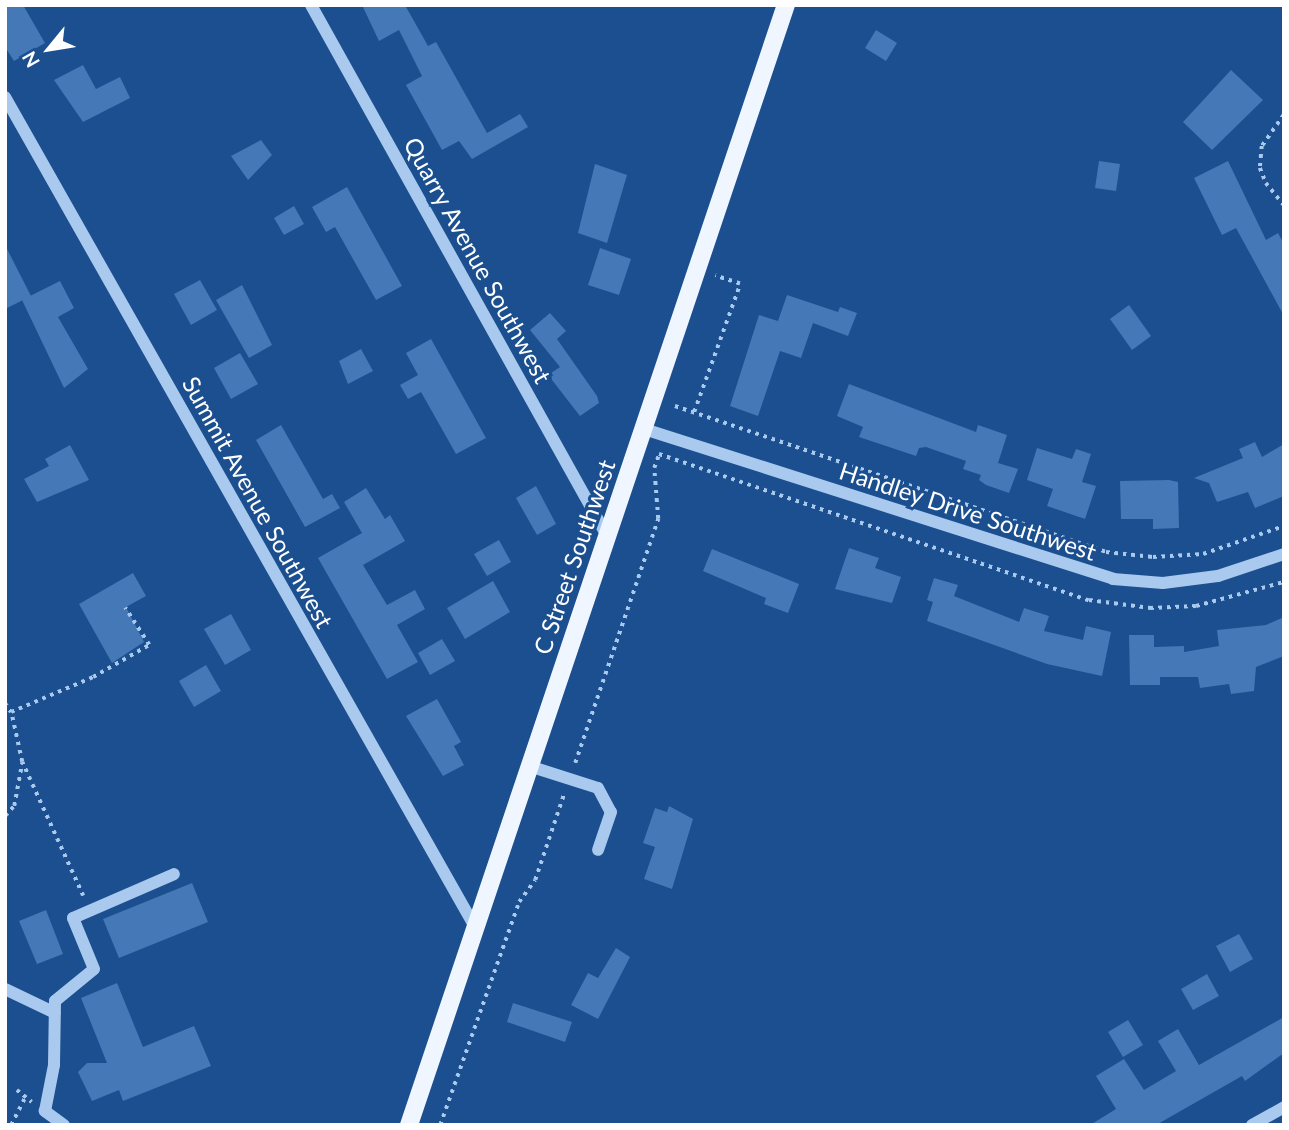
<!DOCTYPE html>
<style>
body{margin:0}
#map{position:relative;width:1289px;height:1130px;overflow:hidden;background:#1b4f8f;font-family:Lato,sans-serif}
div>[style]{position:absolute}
.building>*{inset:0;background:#4478b7}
.path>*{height:3.5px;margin-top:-1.75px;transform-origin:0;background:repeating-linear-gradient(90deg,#a9c9ee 0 3.5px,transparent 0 8.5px)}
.minor>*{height:12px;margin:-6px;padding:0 6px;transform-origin:6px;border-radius:6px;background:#a9c9ee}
.major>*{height:18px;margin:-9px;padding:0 9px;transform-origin:9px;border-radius:9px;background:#f0f6ff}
span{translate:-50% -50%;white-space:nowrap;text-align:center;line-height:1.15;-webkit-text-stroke:6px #1b4f8f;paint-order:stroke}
.street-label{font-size:24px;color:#fff}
.frame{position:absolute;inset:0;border:7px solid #fff;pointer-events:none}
.north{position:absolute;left:14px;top:14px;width:70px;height:70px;-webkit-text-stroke:5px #1b4f8f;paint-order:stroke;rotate:240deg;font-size:19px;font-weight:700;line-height:28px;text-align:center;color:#fff}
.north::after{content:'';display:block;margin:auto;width:24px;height:32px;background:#fff;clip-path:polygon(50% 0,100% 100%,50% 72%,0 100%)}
</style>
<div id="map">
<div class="building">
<div style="clip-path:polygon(5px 5px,23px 5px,45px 43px,14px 61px,5px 47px)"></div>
<div style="clip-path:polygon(362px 5px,405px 5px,428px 46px,436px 42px,487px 133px,520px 114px,528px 127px,472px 159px,459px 141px,442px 150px,406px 85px,422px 76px,399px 30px,379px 41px)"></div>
<div style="clip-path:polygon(876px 30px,897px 43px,886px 61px,865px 48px)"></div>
<div style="clip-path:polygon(83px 65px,96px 89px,120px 77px,130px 98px,83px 122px,54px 80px)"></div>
<div style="clip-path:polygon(1231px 70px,1263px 100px,1212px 150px,1183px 122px)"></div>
<div style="clip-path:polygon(261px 140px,272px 155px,248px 180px,231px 156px)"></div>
<div style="clip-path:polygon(1099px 161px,1120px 164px,1116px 191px,1095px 188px)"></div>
<div style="clip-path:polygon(1228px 161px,1266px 240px,1278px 233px,1284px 244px,1284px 316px,1236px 228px,1222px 235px,1194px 178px)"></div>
<div style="clip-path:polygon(595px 164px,627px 175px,607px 243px,578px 233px)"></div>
<div style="clip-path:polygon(347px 187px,402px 286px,376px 300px,335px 227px,326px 232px,312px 207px)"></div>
<div style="clip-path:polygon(294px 206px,304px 224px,284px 235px,274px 218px)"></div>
<div style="clip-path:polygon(5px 245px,31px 296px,5px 309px)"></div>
<div style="clip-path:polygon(600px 248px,631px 259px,619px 295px,588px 285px)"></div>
<div style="clip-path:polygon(200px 280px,217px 310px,191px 325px,174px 294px)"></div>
<div style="clip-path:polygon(60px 281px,74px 308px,58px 317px,88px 369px,64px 388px,22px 300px)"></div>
<div style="clip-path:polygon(242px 285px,272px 345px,249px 358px,216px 300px)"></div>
<div style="clip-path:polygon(787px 295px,838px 312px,840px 307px,857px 313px,848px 336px,813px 323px,801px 358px,780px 351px,758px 416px,730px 406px,759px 315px,778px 321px)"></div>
<div style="clip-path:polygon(1129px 305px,1151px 336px,1132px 350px,1110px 319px)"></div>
<div style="clip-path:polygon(550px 313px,566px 331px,557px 339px,597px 396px,599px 403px,580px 416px,552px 380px,551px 373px,560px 367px,530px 330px)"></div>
<div style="clip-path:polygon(431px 339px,486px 438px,456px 454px,421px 392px,408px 399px,400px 385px,418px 375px,406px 353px)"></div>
<div style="clip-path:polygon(361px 349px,373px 371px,348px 384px,339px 361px)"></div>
<div style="clip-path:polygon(240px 353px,258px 384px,231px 399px,214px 368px)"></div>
<div style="clip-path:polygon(849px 384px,976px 432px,978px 425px,1007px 435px,998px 463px,1018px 469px,1009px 493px,986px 485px,979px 480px,981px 475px,963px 469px,966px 461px,926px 447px,919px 448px,916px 456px,859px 437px,863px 427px,837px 416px)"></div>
<div style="clip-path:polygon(281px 425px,323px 499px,332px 494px,340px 508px,305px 527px,256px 440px)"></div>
<div style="clip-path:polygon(1255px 442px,1262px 457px,1284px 444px,1284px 496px,1255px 508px,1248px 492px,1217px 502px,1209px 483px,1194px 478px,1243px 458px,1239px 449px)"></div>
<div style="clip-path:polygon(70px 445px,89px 480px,37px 502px,24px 479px,49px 466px,45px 459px)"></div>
<div style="clip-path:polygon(1037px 448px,1072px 459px,1076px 449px,1091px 454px,1082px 482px,1096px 486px,1085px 519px,1047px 506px,1053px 489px,1027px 480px)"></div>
<div style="clip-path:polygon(1169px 480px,1178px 482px,1179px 528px,1153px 529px,1153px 519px,1121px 519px,1120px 481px)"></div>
<div style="clip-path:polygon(536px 486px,556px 524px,537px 535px,516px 498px)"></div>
<div style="clip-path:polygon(366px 488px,385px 519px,390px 515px,405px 541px,363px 565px,387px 605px,415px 590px,425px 609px,397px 625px,418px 662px,387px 679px,318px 558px,362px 533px,344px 502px)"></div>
<div style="clip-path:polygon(499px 540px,511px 562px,487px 576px,474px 554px)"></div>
<div style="clip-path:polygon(849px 548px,879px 558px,875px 568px,901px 577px,892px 603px,835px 589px)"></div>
<div style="clip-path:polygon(712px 549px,799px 584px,788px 613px,764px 604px,766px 598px,703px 571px)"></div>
<div style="clip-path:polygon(133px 573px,146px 596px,126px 607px,144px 642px,112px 663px,79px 604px)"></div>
<div style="clip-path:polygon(934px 578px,958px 585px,954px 596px,1019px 622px,1024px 608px,1049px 616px,1044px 631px,1083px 640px,1086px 626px,1111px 632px,1102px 676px,1047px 664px,927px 621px,933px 602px,927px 600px)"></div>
<div style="clip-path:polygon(493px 581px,510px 612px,465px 639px,447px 608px)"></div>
<div style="clip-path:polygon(231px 614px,251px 650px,225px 665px,204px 629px)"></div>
<div style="clip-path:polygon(1284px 617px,1284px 656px,1256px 667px,1254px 691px,1231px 694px,1229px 684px,1200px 688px,1198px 677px,1160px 677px,1160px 685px,1130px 685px,1129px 635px,1154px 635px,1154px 647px,1184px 646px,1184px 652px,1219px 646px,1217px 630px,1266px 625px)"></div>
<div style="clip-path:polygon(442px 639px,455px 661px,430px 675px,418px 653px)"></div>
<div style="clip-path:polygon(206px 665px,221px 691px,194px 707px,179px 681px)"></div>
<div style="clip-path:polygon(437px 699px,461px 742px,454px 746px,464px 765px,443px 776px,406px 716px)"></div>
<div style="clip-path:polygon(669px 806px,693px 819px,672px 889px,644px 879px,655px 847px,643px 843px,655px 808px,667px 812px)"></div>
<div style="clip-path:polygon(192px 883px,208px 922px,119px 958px,103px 919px)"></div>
<div style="clip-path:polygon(46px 910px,63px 954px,37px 964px,19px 921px)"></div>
<div style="clip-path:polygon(1239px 934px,1253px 959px,1230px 972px,1216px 946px)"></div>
<div style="clip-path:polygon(616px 948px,630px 957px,598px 1019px,571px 1005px,588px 973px,598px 978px)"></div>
<div style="clip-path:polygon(1207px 974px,1219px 996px,1193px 1010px,1181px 989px)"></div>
<div style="clip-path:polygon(117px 983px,143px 1047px,194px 1026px,211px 1066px,123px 1101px,119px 1090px,92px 1101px,78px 1072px,87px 1063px,107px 1063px,81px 998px)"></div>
<div style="clip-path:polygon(513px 1003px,572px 1022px,565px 1042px,507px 1022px)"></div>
<div style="clip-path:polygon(1284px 1017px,1284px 1053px,1245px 1081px,1242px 1076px,1156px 1125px,1090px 1125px,1116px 1109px,1096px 1076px,1124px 1059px,1144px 1090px,1176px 1071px,1158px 1041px,1178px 1029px,1199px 1065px)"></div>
<div style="clip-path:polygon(1128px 1020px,1143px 1045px,1123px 1057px,1108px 1032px)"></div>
</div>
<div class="path">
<div style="left:1284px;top:115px;width:38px;rotate:125deg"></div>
<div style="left:1262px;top:146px;width:22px;rotate:95deg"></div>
<div style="left:1260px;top:168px;width:16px;rotate:68deg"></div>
<div style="left:1266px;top:183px;width:28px;rotate:51deg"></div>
<div style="left:675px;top:406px;width:455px;rotate:18.7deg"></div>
<div style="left:1106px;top:552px;width:47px;rotate:6.1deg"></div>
<div style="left:1153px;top:557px;width:50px;rotate:-3.4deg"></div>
<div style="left:1203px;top:554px;width:86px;rotate:-19.1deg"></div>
<div style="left:694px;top:412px;width:136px;rotate:-70.2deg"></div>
<div style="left:740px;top:284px;width:26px;rotate:-162deg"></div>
<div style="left:5px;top:703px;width:11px;rotate:56deg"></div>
<div style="left:575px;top:763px;width:258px;rotate:-71.2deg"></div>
<div style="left:658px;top:519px;width:51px;rotate:-94.5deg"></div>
<div style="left:654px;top:468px;width:15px;rotate:-70deg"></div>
<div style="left:659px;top:454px;width:454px;rotate:18.8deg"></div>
<div style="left:1089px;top:600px;width:62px;rotate:7.5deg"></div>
<div style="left:1150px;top:608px;width:46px;rotate:-2.5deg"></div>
<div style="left:1196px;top:606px;width:91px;rotate:-15.3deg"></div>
<div style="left:5px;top:816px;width:13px;rotate:-48deg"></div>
<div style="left:14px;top:806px;width:44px;rotate:-79.5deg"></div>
<div style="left:83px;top:896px;width:147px;rotate:-114.5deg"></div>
<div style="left:22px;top:762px;width:51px;rotate:-102.4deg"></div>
<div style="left:11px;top:712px;width:89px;rotate:-23.1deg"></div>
<div style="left:93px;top:677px;width:64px;rotate:-29.7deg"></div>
<div style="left:149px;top:645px;width:44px;rotate:-123deg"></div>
<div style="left:17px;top:1090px;width:19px;rotate:39deg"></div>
<div style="left:11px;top:1125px;width:31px;rotate:-63deg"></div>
<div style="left:440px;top:1125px;width:237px;rotate:-70.5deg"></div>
<div style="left:519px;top:902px;width:27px;rotate:-54deg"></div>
<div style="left:535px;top:880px;width:91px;rotate:-71.4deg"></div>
</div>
<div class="minor">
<div style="left:311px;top:5px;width:608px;rotate:60.86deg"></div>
<div style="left:5px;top:97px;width:954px;rotate:60.48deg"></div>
<div style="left:644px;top:429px;width:492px;rotate:17.7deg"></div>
<div style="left:1113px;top:579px;width:50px;rotate:4.6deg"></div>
<div style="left:1163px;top:583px;width:55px;rotate:-7.3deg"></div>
<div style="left:1218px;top:576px;width:70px;rotate:-18.4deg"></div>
<div style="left:529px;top:766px;width:72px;rotate:17.7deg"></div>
<div style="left:598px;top:788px;width:27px;rotate:62deg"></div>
<div style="left:611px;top:812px;width:40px;rotate:108.9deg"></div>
<div style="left:5px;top:989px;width:55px;rotate:25.6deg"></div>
<div style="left:64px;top:1125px;width:24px;rotate:-144deg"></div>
<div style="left:45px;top:1111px;width:47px;rotate:-78.9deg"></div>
<div style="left:54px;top:1065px;width:64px;rotate:-89.1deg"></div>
<div style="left:55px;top:1001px;width:50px;rotate:-39.4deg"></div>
<div style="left:94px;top:969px;width:55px;rotate:-112.4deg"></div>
<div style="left:73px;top:918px;width:110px;rotate:-23.5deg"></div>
<div style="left:1252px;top:1125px;width:37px;rotate:-29deg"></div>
</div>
<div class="major">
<div style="left:409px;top:1125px;width:1182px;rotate:-71.4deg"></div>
</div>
<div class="street-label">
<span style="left:478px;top:260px;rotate:61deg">Quarry Avenue Southwest</span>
<span style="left:258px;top:502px;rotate:61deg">Summit Avenue Southwest</span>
<span style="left:968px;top:511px;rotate:18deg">Handley Drive Southwest</span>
<span style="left:574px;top:557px;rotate:-71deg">C Street Southwest</span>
</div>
<div class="frame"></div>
<div class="north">N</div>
</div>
